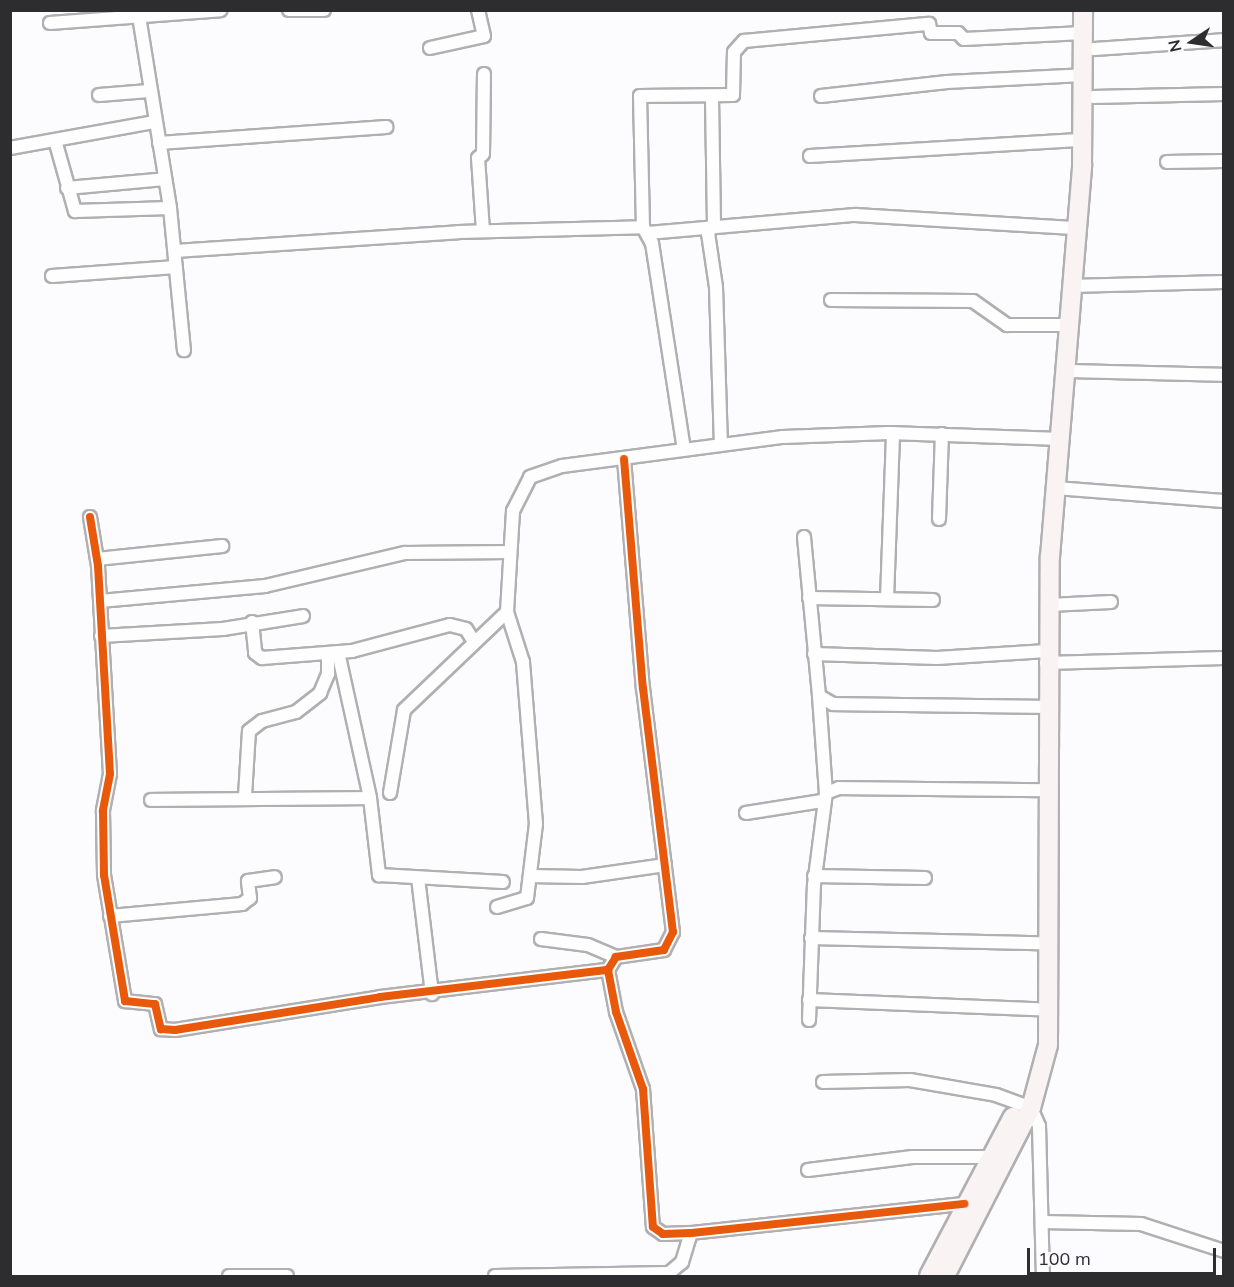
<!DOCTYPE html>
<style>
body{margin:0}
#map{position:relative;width:1234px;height:1287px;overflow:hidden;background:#fcfbfe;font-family:Mulish,sans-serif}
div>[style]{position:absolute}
.roads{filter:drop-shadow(2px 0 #b0afb1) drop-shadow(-2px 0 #b0afb1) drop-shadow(0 2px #b0afb1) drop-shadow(0 -2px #b0afb1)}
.street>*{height:12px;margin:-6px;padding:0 6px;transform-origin:6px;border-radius:6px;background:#fffeff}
.primary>*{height:18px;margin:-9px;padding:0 9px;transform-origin:9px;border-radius:9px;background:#f9f3f4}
.cycleway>*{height:8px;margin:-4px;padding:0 4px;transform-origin:4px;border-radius:4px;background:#e8590c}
span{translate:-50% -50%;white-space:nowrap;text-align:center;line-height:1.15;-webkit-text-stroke:6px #fcfaff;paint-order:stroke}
.frame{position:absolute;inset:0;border:12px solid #2d2d2f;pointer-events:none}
.north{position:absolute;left:1162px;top:12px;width:60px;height:60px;-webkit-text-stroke:4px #fcfaff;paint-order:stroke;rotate:257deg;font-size:16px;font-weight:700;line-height:24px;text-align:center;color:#2d2d2f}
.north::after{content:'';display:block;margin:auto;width:21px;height:27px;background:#2d2d2f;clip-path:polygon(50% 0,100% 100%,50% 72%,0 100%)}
.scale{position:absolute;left:1027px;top:1248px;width:189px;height:27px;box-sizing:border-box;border:3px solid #2d2d2f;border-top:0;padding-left:8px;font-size:18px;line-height:21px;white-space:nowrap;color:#2d2d2f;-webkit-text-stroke:4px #fcfaff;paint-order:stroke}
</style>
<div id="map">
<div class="roads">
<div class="street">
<div style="left:138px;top:10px;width:201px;rotate:80.8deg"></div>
<div style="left:170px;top:208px;width:143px;rotate:84.4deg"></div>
<div style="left:289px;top:10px;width:35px"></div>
<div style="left:50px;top:23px;width:171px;rotate:-4.3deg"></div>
<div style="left:430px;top:48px;width:55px;rotate:-12.5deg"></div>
<div style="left:484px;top:36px;width:27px;rotate:-103deg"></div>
<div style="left:1093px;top:49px;width:131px;rotate:-3.9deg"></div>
<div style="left:99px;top:95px;width:50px;rotate:-4.6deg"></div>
<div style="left:821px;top:96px;width:127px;rotate:-6.3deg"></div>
<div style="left:947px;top:82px;width:136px;rotate:-2.9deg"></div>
<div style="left:712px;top:97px;width:126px;rotate:89.1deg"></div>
<div style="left:714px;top:223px;width:12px;rotate:121deg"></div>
<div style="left:708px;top:233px;width:55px;rotate:81.6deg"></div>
<div style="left:716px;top:287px;width:157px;rotate:88.2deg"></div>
<div style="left:1093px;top:97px;width:131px;rotate:-1.3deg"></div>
<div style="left:55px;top:140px;width:74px;rotate:74.3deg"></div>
<div style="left:75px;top:211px;width:95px;rotate:-1.8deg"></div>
<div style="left:159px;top:143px;width:228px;rotate:-4deg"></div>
<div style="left:10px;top:148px;width:147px;rotate:-10.2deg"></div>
<div style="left:810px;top:156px;width:269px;rotate:-3.4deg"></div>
<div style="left:1167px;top:162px;width:57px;rotate:-1deg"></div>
<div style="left:67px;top:188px;width:98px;rotate:-5.2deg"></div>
<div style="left:643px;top:227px;width:131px;rotate:-91.3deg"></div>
<div style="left:640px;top:96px;width:93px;rotate:-0.6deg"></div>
<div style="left:733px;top:95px;width:43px;rotate:-88.7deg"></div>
<div style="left:734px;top:52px;width:15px;rotate:-48deg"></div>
<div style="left:744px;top:41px;width:186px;rotate:-5.3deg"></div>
<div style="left:929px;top:24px;width:9px;rotate:77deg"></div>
<div style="left:931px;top:33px;width:27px"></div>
<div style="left:958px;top:33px;width:8px;rotate:45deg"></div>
<div style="left:964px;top:39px;width:119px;rotate:-2.9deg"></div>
<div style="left:483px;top:231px;width:73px;rotate:-93.9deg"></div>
<div style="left:478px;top:158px;width:6px;rotate:-39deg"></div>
<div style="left:483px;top:154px;width:80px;rotate:-89.3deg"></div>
<div style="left:648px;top:233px;width:208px;rotate:-5deg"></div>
<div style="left:855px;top:215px;width:219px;rotate:3.4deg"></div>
<div style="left:175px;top:251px;width:284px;rotate:-3.8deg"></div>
<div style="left:458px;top:232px;width:185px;rotate:-1.5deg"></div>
<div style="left:643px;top:227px;width:18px;rotate:61deg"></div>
<div style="left:652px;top:243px;width:209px;rotate:81.2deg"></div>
<div style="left:52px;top:276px;width:124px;rotate:-4.2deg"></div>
<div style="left:1070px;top:286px;width:154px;rotate:-1.5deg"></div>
<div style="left:831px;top:300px;width:142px;rotate:0.4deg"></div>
<div style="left:973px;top:301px;width:42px;rotate:35.2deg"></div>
<div style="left:1007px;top:325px;width:60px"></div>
<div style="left:1065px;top:371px;width:159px;rotate:1.4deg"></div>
<div style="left:624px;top:459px;width:230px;rotate:85.3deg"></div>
<div style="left:643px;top:688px;width:246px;rotate:83deg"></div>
<div style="left:673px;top:932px;width:20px;rotate:117deg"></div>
<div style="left:664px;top:950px;width:49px;rotate:171.7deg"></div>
<div style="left:616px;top:957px;width:15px;rotate:122deg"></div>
<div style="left:608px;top:970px;width:43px;rotate:79.2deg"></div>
<div style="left:616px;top:1012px;width:82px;rotate:70.7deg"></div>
<div style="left:643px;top:1089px;width:138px;rotate:85.9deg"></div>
<div style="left:653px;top:1227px;width:12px;rotate:35deg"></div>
<div style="left:663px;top:1234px;width:28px;rotate:-2deg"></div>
<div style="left:691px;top:1233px;width:275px;rotate:-6.1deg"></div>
<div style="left:1055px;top:488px;width:169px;rotate:4.4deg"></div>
<div style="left:90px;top:517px;width:50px;rotate:80.7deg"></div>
<div style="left:98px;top:566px;width:208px;rotate:86.7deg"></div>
<div style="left:110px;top:774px;width:38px;rotate:101deg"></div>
<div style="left:103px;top:811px;width:64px;rotate:89.1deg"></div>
<div style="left:104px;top:875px;width:128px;rotate:80.5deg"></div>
<div style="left:125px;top:1001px;width:30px;rotate:6deg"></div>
<div style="left:155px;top:1004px;width:26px;rotate:77deg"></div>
<div style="left:161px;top:1029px;width:14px;rotate:4deg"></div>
<div style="left:175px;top:1030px;width:208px;rotate:-9.1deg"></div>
<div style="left:380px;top:997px;width:230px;rotate:-6.8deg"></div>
<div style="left:939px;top:519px;width:85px;rotate:-88deg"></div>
<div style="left:804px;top:537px;width:160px;rotate:84.6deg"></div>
<div style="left:819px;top:696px;width:16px;rotate:30deg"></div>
<div style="left:833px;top:704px;width:213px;rotate:0.8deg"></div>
<div style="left:97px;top:559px;width:126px;rotate:-5.9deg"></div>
<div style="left:809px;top:598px;width:124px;rotate:0.9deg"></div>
<div style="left:887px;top:599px;width:166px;rotate:-87.9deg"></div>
<div style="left:100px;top:601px;width:166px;rotate:-5.2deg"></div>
<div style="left:265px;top:586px;width:144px;rotate:-13.3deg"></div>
<div style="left:405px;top:553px;width:105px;rotate:-0.5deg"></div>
<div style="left:1049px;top:605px;width:62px;rotate:-2.8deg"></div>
<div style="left:252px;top:622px;width:31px;rotate:84deg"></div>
<div style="left:255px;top:653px;width:9px;rotate:36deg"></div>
<div style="left:262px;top:658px;width:90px;rotate:-4.4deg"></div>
<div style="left:352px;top:651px;width:101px;rotate:-14.9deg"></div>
<div style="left:450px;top:625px;width:16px;rotate:14deg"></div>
<div style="left:466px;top:629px;width:15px;rotate:58deg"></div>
<div style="left:101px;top:636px;width:122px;rotate:-3.3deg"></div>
<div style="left:223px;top:629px;width:81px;rotate:-9.2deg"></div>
<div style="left:338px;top:652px;width:149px;rotate:77.6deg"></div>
<div style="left:370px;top:798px;width:78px;rotate:83.3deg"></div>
<div style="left:379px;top:875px;width:124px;rotate:3.2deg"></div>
<div style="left:814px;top:654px;width:123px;rotate:1.9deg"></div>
<div style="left:937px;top:658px;width:110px;rotate:-3.6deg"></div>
<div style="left:1046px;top:663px;width:178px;rotate:-1.6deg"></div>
<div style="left:819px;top:696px;width:97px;rotate:85.9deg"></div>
<div style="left:390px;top:793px;width:84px;rotate:-80.4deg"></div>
<div style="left:404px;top:710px;width:142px;rotate:-43.6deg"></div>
<div style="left:507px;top:612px;width:101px;rotate:-86.6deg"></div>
<div style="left:513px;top:511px;width:38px;rotate:-63deg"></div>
<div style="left:530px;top:477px;width:34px;rotate:-19deg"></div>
<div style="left:562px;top:466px;width:223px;rotate:-7.5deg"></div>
<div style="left:783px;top:437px;width:106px;rotate:-2.2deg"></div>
<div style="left:889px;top:433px;width:172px;rotate:2deg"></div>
<div style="left:245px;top:796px;width:65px;rotate:-86.5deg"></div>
<div style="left:249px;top:731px;width:16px;rotate:-38deg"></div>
<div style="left:262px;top:721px;width:35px;rotate:-15deg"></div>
<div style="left:296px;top:712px;width:31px;rotate:-38deg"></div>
<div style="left:320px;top:693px;width:21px;rotate:-67deg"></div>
<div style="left:328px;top:674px;width:21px;rotate:-90deg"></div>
<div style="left:151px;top:800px;width:219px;rotate:-0.5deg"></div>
<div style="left:746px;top:813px;width:77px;rotate:-9deg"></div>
<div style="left:530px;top:876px;width:52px;rotate:1.1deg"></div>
<div style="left:582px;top:877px;width:84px;rotate:-8.2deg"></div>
<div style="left:814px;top:876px;width:111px;rotate:1deg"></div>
<div style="left:418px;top:878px;width:117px;rotate:83.1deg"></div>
<div style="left:497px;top:907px;width:31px;rotate:-17deg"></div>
<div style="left:527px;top:898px;width:75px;rotate:-83.1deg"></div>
<div style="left:536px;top:824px;width:163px;rotate:-94.6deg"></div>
<div style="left:523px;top:662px;width:52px;rotate:-107.7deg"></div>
<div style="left:110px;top:916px;width:133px;rotate:-5.2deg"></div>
<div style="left:242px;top:904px;width:10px;rotate:-37deg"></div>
<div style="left:250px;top:898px;width:17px;rotate:-97deg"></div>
<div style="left:248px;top:881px;width:27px;rotate:-8deg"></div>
<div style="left:811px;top:938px;width:228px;rotate:1.3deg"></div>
<div style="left:541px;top:939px;width:47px;rotate:7.3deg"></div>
<div style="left:588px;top:945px;width:30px;rotate:23deg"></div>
<div style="left:809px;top:1000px;width:229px;rotate:2.3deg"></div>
<div style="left:809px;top:1020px;width:135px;rotate:-87.9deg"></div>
<div style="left:814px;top:885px;width:93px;rotate:-82.6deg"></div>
<div style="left:826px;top:793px;width:14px;rotate:-21deg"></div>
<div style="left:839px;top:788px;width:201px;rotate:0.6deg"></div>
<div style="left:823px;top:1082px;width:87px;rotate:-1.3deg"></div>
<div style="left:910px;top:1080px;width:87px;rotate:9.9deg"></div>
<div style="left:996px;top:1095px;width:37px;rotate:20deg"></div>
<div style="left:1031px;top:1108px;width:20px;rotate:66deg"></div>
<div style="left:1039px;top:1126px;width:150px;rotate:88.5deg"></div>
<div style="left:808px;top:1170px;width:105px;rotate:-7.1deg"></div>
<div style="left:912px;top:1157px;width:79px"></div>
<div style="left:1042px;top:1222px;width:99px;rotate:1.2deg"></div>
<div style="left:1141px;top:1224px;width:87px;rotate:18deg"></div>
<div style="left:229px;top:1276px;width:58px"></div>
<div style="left:495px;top:1276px;width:174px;rotate:-1deg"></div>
<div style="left:669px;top:1273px;width:17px;rotate:-40deg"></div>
<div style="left:682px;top:1262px;width:30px;rotate:-73deg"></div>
</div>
<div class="primary">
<div style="left:929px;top:1276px;width:180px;rotate:-62.2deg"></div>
<div style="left:945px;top:1276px;width:189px;rotate:-62.9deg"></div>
<div style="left:1031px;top:1108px;width:65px;rotate:-74.9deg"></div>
<div style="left:1048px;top:1045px;width:488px;rotate:-89.8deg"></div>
<div style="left:1050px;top:557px;width:394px;rotate:-85.3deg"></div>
<div style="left:1082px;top:164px;width:154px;rotate:-89.6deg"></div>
</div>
</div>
<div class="cycleway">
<div style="left:624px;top:459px;width:230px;rotate:85.3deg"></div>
<div style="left:643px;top:688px;width:246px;rotate:83deg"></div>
<div style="left:673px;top:932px;width:20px;rotate:117deg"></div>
<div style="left:664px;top:950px;width:49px;rotate:171.7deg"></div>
<div style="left:616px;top:957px;width:15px;rotate:122deg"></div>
<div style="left:608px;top:970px;width:43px;rotate:79.2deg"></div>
<div style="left:616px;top:1012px;width:82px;rotate:70.7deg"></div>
<div style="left:643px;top:1089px;width:138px;rotate:85.9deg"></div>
<div style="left:653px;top:1227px;width:12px;rotate:35deg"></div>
<div style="left:663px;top:1234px;width:28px;rotate:-2deg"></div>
<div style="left:691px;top:1233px;width:275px;rotate:-6.1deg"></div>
<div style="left:90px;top:517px;width:50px;rotate:80.7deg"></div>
<div style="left:98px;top:566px;width:208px;rotate:86.7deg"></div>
<div style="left:110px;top:774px;width:38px;rotate:101deg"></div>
<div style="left:103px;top:811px;width:64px;rotate:89.1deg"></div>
<div style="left:104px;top:875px;width:128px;rotate:80.5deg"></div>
<div style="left:125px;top:1001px;width:30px;rotate:6deg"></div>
<div style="left:155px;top:1004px;width:26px;rotate:77deg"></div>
<div style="left:161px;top:1029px;width:14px;rotate:4deg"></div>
<div style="left:175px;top:1030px;width:208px;rotate:-9.1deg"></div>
<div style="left:380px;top:997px;width:230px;rotate:-6.8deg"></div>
</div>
<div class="frame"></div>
<div class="north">N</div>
<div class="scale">100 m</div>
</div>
